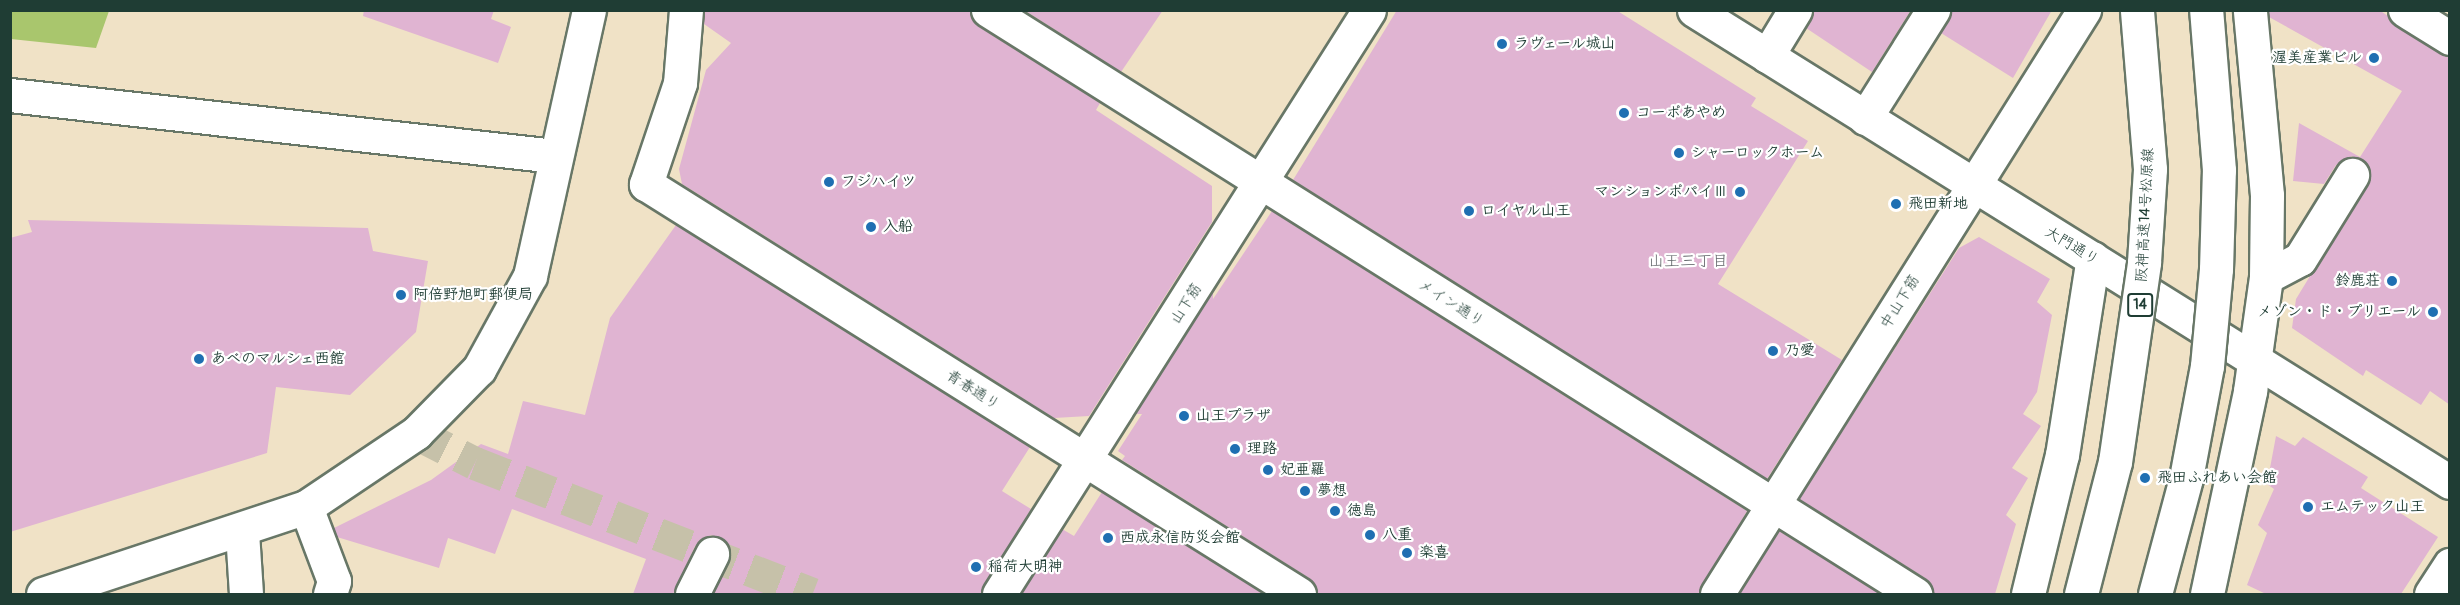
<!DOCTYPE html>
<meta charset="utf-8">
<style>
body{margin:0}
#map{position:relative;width:2460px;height:605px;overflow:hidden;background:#f0e2c6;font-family:Pangolin,"Klee One",sans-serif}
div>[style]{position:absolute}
.green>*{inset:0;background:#a9c66d}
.building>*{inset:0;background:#e0b4d2}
.minor-tunnel>*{height:33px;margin-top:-16.5px;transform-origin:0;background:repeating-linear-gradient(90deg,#c6c1a9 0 33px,transparent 0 49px)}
.roads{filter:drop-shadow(2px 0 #687767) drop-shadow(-2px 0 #687767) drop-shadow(0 2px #687767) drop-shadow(0 -2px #687767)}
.minor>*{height:33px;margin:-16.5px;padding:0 16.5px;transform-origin:16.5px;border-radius:16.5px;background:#fff}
.bridges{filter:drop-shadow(2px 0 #687767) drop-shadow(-2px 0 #687767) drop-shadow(0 2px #687767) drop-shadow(0 -2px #687767)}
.highway-bridge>*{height:33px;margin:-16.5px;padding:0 16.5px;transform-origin:16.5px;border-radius:16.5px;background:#fff}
.dots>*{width:16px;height:16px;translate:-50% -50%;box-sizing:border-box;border:3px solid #fff;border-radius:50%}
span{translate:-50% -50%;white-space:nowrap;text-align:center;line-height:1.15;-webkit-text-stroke:4.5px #fff;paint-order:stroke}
.shield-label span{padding:2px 4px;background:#fff;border:2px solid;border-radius:4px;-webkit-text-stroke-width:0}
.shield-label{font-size:14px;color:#1f3d34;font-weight:700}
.poi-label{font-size:15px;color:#1f3d34;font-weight:700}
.left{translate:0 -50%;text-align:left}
.right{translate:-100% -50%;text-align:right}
.street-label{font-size:15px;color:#1f3d34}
.neighbourhood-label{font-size:16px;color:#63676b}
.frame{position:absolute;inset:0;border:12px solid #1f3d34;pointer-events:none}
</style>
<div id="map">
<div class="green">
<div style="clip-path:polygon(11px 10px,109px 10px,109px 11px,96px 48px,11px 39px)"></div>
</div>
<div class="building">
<div style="clip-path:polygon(364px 10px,494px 10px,491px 19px,511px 27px,498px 63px,363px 16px)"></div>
<div style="clip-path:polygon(705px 10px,969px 10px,978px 26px,1100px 103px,1096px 110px,1212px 186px,1212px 222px,1089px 416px,1054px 418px,682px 184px,679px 169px,706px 70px,731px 43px,704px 24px)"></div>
<div style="clip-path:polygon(1024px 10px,1163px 10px,1121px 72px)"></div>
<div style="clip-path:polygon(1397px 10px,1616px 10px,1756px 98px,1751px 106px,1808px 141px,1718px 284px,1842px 360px,1767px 479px,1293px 180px)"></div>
<div style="clip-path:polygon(1814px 10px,1911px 10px,1872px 72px,1806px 28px)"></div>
<div style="clip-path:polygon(1952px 10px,2052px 10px,2013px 78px,1941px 33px)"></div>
<div style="clip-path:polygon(2269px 10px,2379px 10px,2450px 57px,2450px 405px,2430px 391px,2421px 405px,2366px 370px,2363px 376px,2292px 328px,2296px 299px,2371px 176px,2368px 166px,2352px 156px,2336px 165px,2324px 184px,2293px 181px,2299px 123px,2360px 157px,2402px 91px,2269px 17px)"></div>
<div style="clip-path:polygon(1272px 211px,1747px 511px,1698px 594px,1318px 594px,1309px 578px,1122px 460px,1125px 456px,1118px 451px,1142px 414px,1135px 414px,1213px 291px,1213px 299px)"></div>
<div style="clip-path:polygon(28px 220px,368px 228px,373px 251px,428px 261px,416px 332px,350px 395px,276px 387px,267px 453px,10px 532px,10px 238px,32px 232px)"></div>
<div style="clip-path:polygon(676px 225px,1030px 447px,1002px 491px,1031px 509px,980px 594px,713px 594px,731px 553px,727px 543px,711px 535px,695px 546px,673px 594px,633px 594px,646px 559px,512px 509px,495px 554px,448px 538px,439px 568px,337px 537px,334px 528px,431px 480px,481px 444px,508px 454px,523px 401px,585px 415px,610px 318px)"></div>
<div style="clip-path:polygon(1979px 237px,2050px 279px,2037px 302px,2052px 315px,2037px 392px,2023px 414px,2041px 426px,2012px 468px,2028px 478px,2006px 515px,2016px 524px,1995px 594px,1934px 594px,1925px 578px,1799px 499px,1959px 248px)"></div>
<div style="clip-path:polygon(2276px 436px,2295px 446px,2303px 437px,2368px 477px,2361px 488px,2438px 537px,2401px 594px,2266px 594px,2247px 585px,2267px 533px,2258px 525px,2274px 489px,2267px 484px)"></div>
<div style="clip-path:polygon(1102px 492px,1265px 594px,1021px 594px,1062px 529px,1074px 536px)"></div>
<div style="clip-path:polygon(1779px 531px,1881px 594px,1739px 594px)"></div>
</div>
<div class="minor-tunnel">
<div style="left:416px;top:433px;width:66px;rotate:27deg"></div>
<div style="left:475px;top:463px;width:362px;rotate:21.2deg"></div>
</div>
<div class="roads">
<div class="minor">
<div style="left:686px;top:10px;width:73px;rotate:94.7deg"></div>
<div style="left:680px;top:83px;width:107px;rotate:108.6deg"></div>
<div style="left:646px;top:184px;width:771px;rotate:32.12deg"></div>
<div style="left:988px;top:10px;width:1096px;rotate:32.21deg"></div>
<div style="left:1694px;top:10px;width:891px;rotate:31.98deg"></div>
<div style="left:2405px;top:10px;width:53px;rotate:31.9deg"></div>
<div style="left:1767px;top:56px;width:54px;rotate:-58.7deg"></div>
<div style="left:10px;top:95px;width:548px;rotate:6.39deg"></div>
<div style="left:1865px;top:118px;width:128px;rotate:-57.8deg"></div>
<div style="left:2266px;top:277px;width:38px;rotate:-28deg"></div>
<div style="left:2300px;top:259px;width:99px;rotate:-58.2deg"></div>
<div style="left:306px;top:507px;width:79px;rotate:69.3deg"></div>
<div style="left:334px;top:581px;width:14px;rotate:107deg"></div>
<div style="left:242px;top:532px;width:62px;rotate:86.3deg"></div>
<div style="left:43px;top:594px;width:277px;rotate:-18.3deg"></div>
<div style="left:306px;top:507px;width:133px;rotate:-33.9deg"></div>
<div style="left:416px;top:433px;width:90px;rotate:-45.5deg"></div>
<div style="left:479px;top:369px;width:106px;rotate:-61.3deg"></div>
<div style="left:530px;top:276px;width:272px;rotate:-77.5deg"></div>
<div style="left:692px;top:594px;width:45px;rotate:-63.4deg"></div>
<div style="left:999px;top:594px;width:691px;rotate:-57.64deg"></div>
<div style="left:1717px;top:594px;width:690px;rotate:-57.85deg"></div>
<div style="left:2028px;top:594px;width:143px;rotate:-76.3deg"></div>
<div style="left:2062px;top:455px;width:199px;rotate:-81.1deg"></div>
<div style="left:2207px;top:594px;width:208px;rotate:-78deg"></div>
<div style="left:2250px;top:391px;width:115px;rotate:-82deg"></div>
<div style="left:2266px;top:277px;width:82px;rotate:-89.3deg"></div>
<div style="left:2267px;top:195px;width:186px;rotate:-95.3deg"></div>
<div style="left:2431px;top:594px;width:35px;rotate:-57deg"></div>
</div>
</div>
<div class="bridges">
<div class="highway-bridge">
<div style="left:2081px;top:594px;width:136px;rotate:-75.6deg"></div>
<div style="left:2115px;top:462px;width:202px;rotate:-81.7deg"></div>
<div style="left:2144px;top:262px;width:93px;rotate:-86.3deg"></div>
<div style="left:2150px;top:169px;width:160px;rotate:-94.7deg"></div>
<div style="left:2155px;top:594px;width:120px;rotate:-75deg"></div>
<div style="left:2186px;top:478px;width:114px;rotate:-79.4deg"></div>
<div style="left:2207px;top:366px;width:97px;rotate:-84.7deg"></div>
<div style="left:2216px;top:269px;width:99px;rotate:-88.3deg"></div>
<div style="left:2219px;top:170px;width:161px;rotate:-94.6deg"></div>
</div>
</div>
<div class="dots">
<div style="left:1502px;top:44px;background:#1f6fb2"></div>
<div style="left:2374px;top:58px;background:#1f6fb2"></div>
<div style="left:1624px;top:113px;background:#1f6fb2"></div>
<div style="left:1679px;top:153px;background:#1f6fb2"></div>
<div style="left:829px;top:182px;background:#1f6fb2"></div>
<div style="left:1740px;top:192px;background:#1f6fb2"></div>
<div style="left:1896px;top:204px;background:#1f6fb2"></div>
<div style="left:1469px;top:211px;background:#1f6fb2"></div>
<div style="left:871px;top:227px;background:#1f6fb2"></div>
<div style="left:2392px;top:281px;background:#1f6fb2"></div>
<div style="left:401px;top:295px;background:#1f6fb2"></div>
<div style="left:2433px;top:312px;background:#1f6fb2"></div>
<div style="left:1773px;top:351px;background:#1f6fb2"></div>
<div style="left:199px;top:359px;background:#1f6fb2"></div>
<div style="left:1184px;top:416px;background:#1f6fb2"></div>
<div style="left:1235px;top:449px;background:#1f6fb2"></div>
<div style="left:1268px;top:470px;background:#1f6fb2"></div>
<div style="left:2145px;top:478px;background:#1f6fb2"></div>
<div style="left:1305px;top:491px;background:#1f6fb2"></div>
<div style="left:2308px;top:507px;background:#1f6fb2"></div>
<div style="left:1335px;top:511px;background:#1f6fb2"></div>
<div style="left:1370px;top:535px;background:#1f6fb2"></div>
<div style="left:1108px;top:538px;background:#1f6fb2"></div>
<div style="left:1407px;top:553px;background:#1f6fb2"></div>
<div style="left:976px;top:567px;background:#1f6fb2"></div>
</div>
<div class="shield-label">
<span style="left:2140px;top:305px">14</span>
</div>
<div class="poi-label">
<span class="left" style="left:1514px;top:44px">ラヴェール城山</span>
<span class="right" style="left:2362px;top:58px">渥美産業ビル</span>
<span class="left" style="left:1636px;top:113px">コーポあやめ</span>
<span class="left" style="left:1691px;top:153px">シャーロックホーム</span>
<span class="left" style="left:841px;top:182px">フジハイツ</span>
<span class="right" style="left:1728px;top:192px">マンションポパイⅢ</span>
<span class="left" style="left:1908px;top:204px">飛田新地</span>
<span class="left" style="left:1481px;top:211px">ロイヤル山王</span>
<span class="left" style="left:883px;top:227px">入船</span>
<span class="right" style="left:2380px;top:281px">鈴鹿荘</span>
<span class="left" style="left:413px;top:295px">阿倍野旭町郵便局</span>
<span class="right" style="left:2421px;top:312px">メゾン・ド・プリエール</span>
<span class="left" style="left:1785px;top:351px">乃愛</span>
<span class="left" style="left:211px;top:359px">あべのマルシェ西館</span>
<span class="left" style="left:1196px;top:416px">山王プラザ</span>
<span class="left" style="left:1247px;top:449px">理路</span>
<span class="left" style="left:1280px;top:470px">妃亜羅</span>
<span class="left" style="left:2157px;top:478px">飛田ふれあい会館</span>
<span class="left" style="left:1317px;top:491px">夢想</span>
<span class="left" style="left:2320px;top:507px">エムテック山王</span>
<span class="left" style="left:1347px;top:511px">徳島</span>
<span class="left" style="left:1382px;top:535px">八重</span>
<span class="left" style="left:1120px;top:538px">西成永信防災会館</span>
<span class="left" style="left:1419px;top:553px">楽喜</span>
<span class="left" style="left:988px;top:567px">稲荷大明神</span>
</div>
<div class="street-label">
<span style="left:2145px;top:215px;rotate:-87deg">阪神高速14号松原線</span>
<span style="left:2072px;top:246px;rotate:31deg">大門通り</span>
<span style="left:1900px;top:302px;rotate:-58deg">中山下筋</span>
<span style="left:1451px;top:303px;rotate:32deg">メイン通り</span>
<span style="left:1186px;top:304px;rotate:-57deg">山下筋</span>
<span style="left:973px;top:390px;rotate:32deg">青春通り</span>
</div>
<div class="neighbourhood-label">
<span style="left:1688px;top:261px">山王三丁目</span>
</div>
<div class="frame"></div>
</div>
